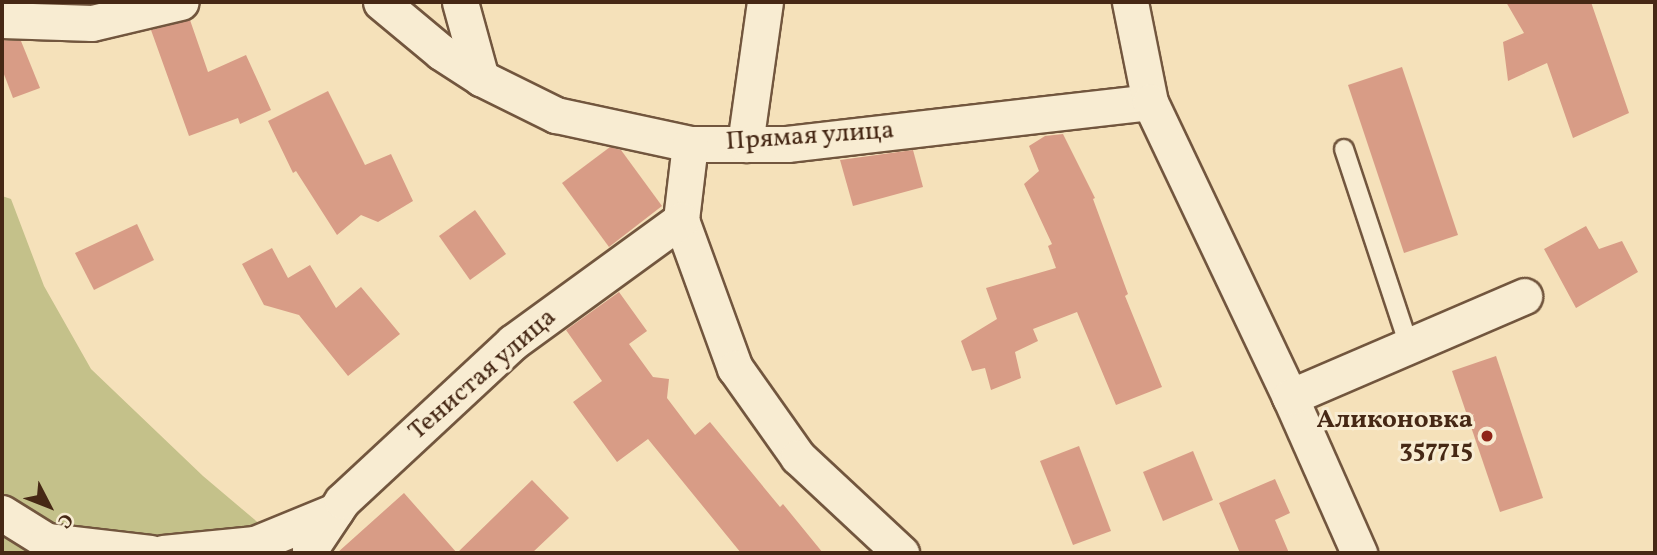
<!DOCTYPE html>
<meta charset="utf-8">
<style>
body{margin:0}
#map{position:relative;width:1657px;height:555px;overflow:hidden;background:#f5e1ba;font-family:Vollkorn,serif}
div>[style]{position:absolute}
.green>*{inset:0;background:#c4c18a}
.building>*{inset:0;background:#d89c86}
.roads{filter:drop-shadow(2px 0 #72563e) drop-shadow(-2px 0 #72563e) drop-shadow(0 2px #72563e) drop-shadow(0 -2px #72563e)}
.service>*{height:18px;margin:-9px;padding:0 9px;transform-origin:9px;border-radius:9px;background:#f8ecd2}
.minor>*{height:35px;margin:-17.5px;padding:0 17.5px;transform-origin:17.5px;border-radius:17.5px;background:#f8ecd2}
.dots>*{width:19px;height:19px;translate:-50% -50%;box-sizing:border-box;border:4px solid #f8ecd2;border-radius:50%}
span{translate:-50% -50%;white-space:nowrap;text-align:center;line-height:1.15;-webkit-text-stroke:6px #f8ecd2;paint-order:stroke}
.street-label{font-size:26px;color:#462815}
.poi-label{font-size:26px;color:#462815;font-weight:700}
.right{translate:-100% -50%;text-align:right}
.frame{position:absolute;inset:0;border:4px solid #462815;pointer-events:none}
.north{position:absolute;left:14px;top:471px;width:70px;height:70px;-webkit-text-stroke:5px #f8ecd2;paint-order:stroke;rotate:132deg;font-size:19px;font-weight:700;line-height:28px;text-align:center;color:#462815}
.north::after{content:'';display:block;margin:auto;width:24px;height:32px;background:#462815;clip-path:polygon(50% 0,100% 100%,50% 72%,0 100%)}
</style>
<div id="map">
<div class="green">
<div style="clip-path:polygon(2px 196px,11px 199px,44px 286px,91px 369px,203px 476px,294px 553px,2px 553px)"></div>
</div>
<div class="building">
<div style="clip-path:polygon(1506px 2px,1591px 2px,1629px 113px,1573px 138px,1547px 63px,1508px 81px,1503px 42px,1524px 33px)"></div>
<div style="clip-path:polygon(190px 20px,208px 72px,246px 55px,271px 110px,240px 124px,238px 118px,189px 136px,151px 30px)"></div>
<div style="clip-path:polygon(2px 40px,21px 41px,40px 88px,13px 98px,2px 69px)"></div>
<div style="clip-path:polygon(1402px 67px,1458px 235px,1404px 253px,1348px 85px)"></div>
<div style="clip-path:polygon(328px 91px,365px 165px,391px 154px,413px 201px,378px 222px,361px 215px,337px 235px,296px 171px,293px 173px,268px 121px)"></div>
<div style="clip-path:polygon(1063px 134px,1095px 198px,1093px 199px,1128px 294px,1125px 296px,1162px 387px,1116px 405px,1077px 312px,1033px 329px,1038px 341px,1015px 352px,1021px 378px,991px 390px,985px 368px,972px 371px,961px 341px,997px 319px,986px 288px,1056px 268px,1048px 246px,1052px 244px,1024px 184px,1039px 171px,1029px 146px,1045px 136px)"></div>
<div style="clip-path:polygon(610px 147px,621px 150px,662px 206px,609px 247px,562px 183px)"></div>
<div style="clip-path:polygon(913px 150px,923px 187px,853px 206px,840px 160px)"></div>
<div style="clip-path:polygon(475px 210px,506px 254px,470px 280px,439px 236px)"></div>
<div style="clip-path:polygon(137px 224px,154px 260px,94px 290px,75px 253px)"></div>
<div style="clip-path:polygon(1586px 226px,1599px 249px,1622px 241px,1638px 272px,1576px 308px,1544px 249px)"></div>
<div style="clip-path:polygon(272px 248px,288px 278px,310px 265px,336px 308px,361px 287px,400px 334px,348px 376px,299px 315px,264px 305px,242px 264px)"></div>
<div style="clip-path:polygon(619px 292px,647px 331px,629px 344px,653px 377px,669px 379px,667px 398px,695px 435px,710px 422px,780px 507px,783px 504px,823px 553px,741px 553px,648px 439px,617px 462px,573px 402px,602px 381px,566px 330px)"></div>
<div style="clip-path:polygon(1496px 356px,1543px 498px,1500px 512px,1452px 371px)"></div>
<div style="clip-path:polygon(1079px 446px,1111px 531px,1073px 545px,1040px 461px)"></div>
<div style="clip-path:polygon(1193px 451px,1213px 500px,1163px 521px,1143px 472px)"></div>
<div style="clip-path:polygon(1275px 479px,1290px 513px,1275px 520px,1289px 553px,1240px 553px,1219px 503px)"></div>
<div style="clip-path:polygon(532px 480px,569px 518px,532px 553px,337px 553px,404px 493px,457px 553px)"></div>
</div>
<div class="roads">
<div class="service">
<div style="left:1344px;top:149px;width:206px;rotate:71.7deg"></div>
</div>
<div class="minor">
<div style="left:381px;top:2px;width:78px;rotate:39.8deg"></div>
<div style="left:441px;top:52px;width:48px;rotate:33deg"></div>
<div style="left:481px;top:78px;width:84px;rotate:26.3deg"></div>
<div style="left:556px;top:115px;width:137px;rotate:12.2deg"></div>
<div style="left:690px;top:144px;width:97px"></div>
<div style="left:787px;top:144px;width:365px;rotate:-6.6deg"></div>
<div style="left:460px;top:2px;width:79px;rotate:74.6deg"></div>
<div style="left:1130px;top:2px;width:102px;rotate:78.7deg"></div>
<div style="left:1150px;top:102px;width:327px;rotate:64.6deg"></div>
<div style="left:1290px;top:397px;width:171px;rotate:66.1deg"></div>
<div style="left:2px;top:20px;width:90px;rotate:1.9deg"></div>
<div style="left:92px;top:23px;width:91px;rotate:-13.3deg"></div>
<div style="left:690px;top:144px;width:77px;rotate:96.8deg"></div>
<div style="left:681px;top:220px;width:158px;rotate:70deg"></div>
<div style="left:735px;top:368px;width:109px;rotate:54.7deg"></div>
<div style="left:798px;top:457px;width:141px;rotate:43deg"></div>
<div style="left:745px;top:144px;width:143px;rotate:-82deg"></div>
<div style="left:1290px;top:397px;width:255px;rotate:-23.3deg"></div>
<div style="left:2px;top:513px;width:53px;rotate:31.9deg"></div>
<div style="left:47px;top:541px;width:104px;rotate:6.6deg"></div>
<div style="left:163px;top:553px;width:92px;rotate:-5.6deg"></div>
<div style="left:255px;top:544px;width:87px;rotate:-22.4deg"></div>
<div style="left:312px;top:553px;width:4px;rotate:-117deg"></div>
<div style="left:310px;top:549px;width:58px;rotate:-56.3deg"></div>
<div style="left:342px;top:501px;width:233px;rotate:-42.9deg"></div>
<div style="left:513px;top:342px;width:208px;rotate:-36deg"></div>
</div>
</div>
<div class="dots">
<div style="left:1487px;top:436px;background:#8f2418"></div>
</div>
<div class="street-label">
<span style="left:810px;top:137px;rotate:-4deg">Прямая улица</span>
<span style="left:483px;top:375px;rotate:-41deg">Тенистая улица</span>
</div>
<div class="poi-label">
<span class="right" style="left:1473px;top:436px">Аликоновка<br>357715</span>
</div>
<div class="frame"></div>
<div class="north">С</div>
</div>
